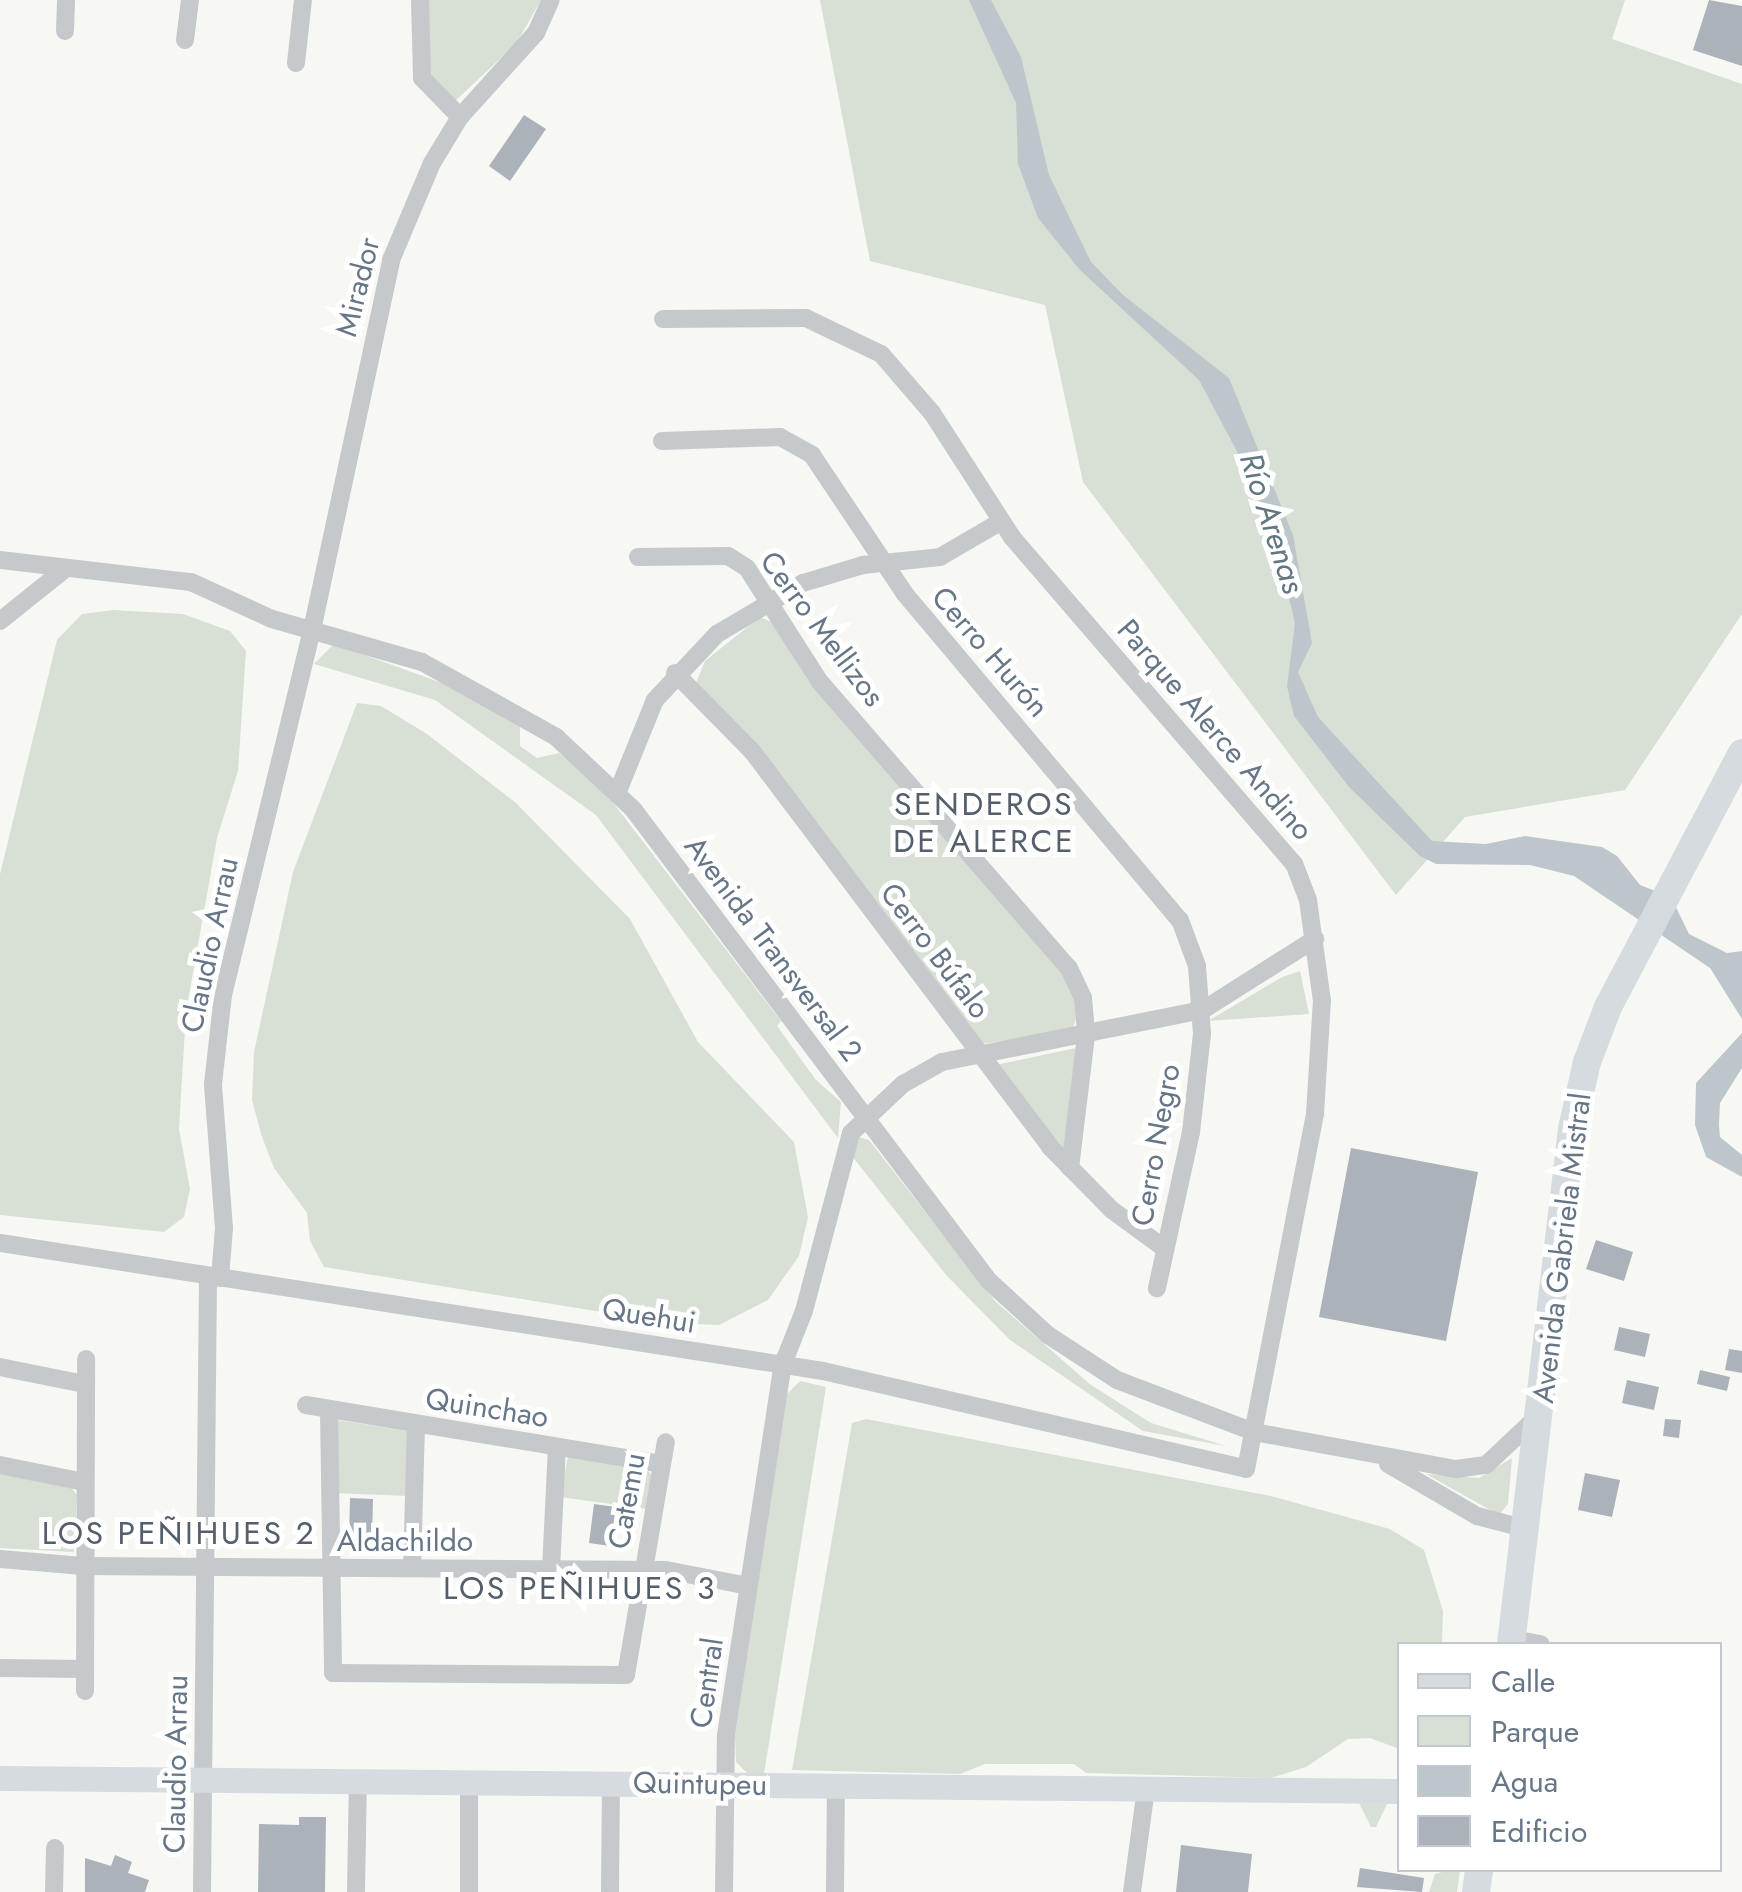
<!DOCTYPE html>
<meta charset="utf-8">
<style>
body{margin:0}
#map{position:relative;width:1742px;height:1892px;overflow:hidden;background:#f7f8f4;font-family:Jost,sans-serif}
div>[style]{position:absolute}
.green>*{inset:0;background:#d8dfd5}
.water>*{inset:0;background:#bdc7cb}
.building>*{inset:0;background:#abb2b9}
.street>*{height:18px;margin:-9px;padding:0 9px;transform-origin:9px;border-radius:9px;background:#c5c9cc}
.secondary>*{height:25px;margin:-12.5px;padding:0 12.5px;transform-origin:12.5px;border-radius:12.5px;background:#d6dbdf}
.primary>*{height:28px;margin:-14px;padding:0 14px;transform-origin:14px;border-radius:14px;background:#d6dbdf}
span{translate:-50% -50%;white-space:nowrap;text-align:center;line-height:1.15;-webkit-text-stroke:10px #fff;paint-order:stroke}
.street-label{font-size:30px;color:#667686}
.water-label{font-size:32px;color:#627782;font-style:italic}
.neighbourhood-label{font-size:32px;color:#545f6b;letter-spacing:2.5px}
.legend{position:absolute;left:1397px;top:1642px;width:325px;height:230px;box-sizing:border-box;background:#fff;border:2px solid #c2c8cf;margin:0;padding:12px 18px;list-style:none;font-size:30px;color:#667686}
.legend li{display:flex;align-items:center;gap:20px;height:50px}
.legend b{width:50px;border:2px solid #c2c8cf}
</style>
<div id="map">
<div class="green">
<div style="clip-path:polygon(425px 0,541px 0,516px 44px,453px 103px,429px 81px)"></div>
<div style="clip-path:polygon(820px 0,1625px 0,1612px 39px,1742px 84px,1742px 614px,1625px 790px,1465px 817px,1396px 895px,1083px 482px,1045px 305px,870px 261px)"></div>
<div style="clip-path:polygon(113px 610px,183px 614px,230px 631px,246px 651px,238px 771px,217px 838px,186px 1012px,179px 1129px,190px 1189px,184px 1217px,164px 1232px,0 1215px,0 874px,57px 640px,82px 614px)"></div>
<div style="clip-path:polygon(760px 617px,774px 623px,807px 679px,1063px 968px,1080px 1003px,1073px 1030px,982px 1044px,748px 738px,696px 683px,705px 661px)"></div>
<div style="clip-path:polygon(334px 644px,453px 687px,520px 726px,520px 746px,537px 758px,559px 753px,601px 787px,781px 1021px,777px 1026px,816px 1080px,841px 1102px,838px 1138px,596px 815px,435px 700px,314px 664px)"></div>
<div style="clip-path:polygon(357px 703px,381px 706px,427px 734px,516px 803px,630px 919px,698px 1042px,794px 1142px,808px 1217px,799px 1256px,768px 1300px,719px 1325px,669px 1323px,324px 1267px,310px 1241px,307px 1213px,274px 1168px,262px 1137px,252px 1100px,254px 1052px,293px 872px)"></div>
<div style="clip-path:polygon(1300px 971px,1309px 1014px,1208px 1021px,1282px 977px)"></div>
<div style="clip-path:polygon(1076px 1048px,1069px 1146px,1061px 1150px,996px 1065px)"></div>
<div style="clip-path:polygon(858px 1137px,869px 1140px,995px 1301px,1091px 1385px,1151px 1423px,1226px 1446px,1143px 1431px,1010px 1340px,946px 1275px,852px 1156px)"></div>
<div style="clip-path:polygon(800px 1381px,826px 1387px,764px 1774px,747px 1773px,736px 1762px,735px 1736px,786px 1395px)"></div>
<div style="clip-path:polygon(866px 1419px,1271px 1496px,1390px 1529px,1424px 1550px,1443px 1611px,1442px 1644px,1400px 1644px,1399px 1749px,1370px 1738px,1348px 1739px,1306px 1767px,1271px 1778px,1086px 1773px,1074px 1764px,985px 1764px,960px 1774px,792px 1770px,852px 1423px)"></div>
<div style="clip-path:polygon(337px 1420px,407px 1431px,409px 1496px,333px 1493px)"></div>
<div style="clip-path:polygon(568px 1456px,645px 1468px,652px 1475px,647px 1509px,560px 1497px)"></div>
<div style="clip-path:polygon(1512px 1458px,1508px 1504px,1499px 1515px,1426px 1474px,1479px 1478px)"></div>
<div style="clip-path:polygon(0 1472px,70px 1486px,77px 1495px,74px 1552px,0 1548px)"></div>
<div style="clip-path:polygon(1359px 1803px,1387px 1804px,1376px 1827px,1371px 1827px)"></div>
<div style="clip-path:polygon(1449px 1870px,1460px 1871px,1457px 1892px,1429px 1892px,1435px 1874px)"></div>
</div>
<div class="water">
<div style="clip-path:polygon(969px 0,991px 0,1021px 57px,1049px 175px,1091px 262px,1123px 295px,1229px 378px,1293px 535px,1312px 643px,1298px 672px,1318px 717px,1432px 841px,1486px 844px,1525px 836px,1602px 847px,1617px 856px,1640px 885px,1671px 897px,1689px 934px,1727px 953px,1742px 951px,1742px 1019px,1710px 968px,1574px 876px,1530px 865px,1436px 864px,1420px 856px,1349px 787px,1294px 716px,1287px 686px,1295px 623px,1276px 543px,1250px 476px,1199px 380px,1080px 270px,1038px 218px,1018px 164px,1016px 103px)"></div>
<div style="clip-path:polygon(1742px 1033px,1742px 1068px,1720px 1103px,1719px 1125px,1720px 1137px,1742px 1155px,1742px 1177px,1706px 1157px,1695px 1125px,1696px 1083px)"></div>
</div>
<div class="building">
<div style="clip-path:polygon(1709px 0,1742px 6px,1742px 66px,1693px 50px)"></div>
<div style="clip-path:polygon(524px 115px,546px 129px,510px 181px,489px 166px)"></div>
<div style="clip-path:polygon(1351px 1148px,1478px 1172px,1446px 1341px,1319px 1317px)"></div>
<div style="clip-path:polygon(1596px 1240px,1633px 1252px,1624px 1281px,1586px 1269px)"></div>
<div style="clip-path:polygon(1619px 1327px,1650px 1334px,1645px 1357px,1614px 1350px)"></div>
<div style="clip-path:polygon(1729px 1349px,1742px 1351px,1742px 1373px,1725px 1370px)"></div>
<div style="clip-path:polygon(1700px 1370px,1730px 1377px,1727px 1391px,1697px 1384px)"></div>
<div style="clip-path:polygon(1627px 1380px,1659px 1387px,1654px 1410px,1622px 1403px)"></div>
<div style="clip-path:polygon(1665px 1419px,1681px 1420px,1679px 1438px,1663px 1436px)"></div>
<div style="clip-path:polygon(1585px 1473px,1620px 1480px,1612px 1517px,1578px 1510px)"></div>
<div style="clip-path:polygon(350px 1498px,373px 1499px,372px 1540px,349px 1539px)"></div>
<div style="clip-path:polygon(594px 1504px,616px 1507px,610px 1546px,589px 1543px)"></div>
<div style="clip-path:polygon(299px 1817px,326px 1817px,325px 1892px,258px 1892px,259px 1824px,299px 1825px)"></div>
<div style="clip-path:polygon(1181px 1845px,1252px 1854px,1248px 1892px,1176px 1892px)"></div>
<div style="clip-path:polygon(115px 1855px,132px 1862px,128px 1873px,149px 1880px,145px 1892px,85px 1892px,85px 1858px,111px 1866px)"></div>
<div style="clip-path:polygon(1360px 1868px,1424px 1878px,1422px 1892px,1357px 1887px)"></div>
</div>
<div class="street">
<div style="left:420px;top:0;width:78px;rotate:88.5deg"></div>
<div style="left:422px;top:78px;width:54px;rotate:45.7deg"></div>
<div style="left:65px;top:31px;width:31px;rotate:-88deg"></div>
<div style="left:185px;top:40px;width:40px;rotate:-82.9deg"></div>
<div style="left:296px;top:63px;width:63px;rotate:-83.7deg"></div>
<div style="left:662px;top:441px;width:118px;rotate:-1.9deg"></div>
<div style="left:780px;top:437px;width:37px;rotate:29deg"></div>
<div style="left:812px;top:455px;width:167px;rotate:56.2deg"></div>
<div style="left:905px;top:594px;width:426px;rotate:49.9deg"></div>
<div style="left:1180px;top:920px;width:49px;rotate:69.7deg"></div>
<div style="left:1197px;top:966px;width:68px;rotate:85.8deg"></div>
<div style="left:1202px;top:1034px;width:99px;rotate:96.4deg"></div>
<div style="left:1191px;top:1132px;width:160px;rotate:102.3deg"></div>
<div style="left:638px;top:557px;width:90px;rotate:-0.6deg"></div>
<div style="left:728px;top:556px;width:22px;rotate:32deg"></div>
<div style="left:747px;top:568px;width:135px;rotate:57.4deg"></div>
<div style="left:820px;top:682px;width:379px;rotate:49deg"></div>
<div style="left:1069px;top:968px;width:33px;rotate:65deg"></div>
<div style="left:1083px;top:998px;width:38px;rotate:85deg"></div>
<div style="left:1086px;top:1036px;width:133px;rotate:96.9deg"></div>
<div style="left:0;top:560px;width:192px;rotate:6.6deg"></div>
<div style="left:191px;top:582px;width:89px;rotate:24.6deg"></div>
<div style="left:272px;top:619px;width:156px;rotate:16deg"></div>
<div style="left:422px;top:662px;width:154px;rotate:29.2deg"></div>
<div style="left:556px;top:737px;width:105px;rotate:43.1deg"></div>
<div style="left:633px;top:809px;width:591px;rotate:52.98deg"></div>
<div style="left:989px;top:1281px;width:80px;rotate:42.5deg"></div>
<div style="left:1048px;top:1335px;width:82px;rotate:33.1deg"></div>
<div style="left:1117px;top:1380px;width:147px;rotate:20.8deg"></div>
<div style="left:1254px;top:1432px;width:205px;rotate:10.4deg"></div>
<div style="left:1456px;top:1469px;width:30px;rotate:-8deg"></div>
<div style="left:1486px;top:1465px;width:69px;rotate:-43.2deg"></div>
<div style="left:0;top:621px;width:83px;rotate:-38.7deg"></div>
<div style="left:675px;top:673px;width:110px;rotate:45.4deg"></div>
<div style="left:752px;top:751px;width:496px;rotate:53deg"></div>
<div style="left:1050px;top:1147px;width:88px;rotate:45.5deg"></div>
<div style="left:1112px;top:1210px;width:66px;rotate:36.3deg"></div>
<div style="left:618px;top:791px;width:98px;rotate:-67.9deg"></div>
<div style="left:655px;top:700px;width:91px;rotate:-46.8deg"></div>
<div style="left:717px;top:634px;width:100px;rotate:-30.7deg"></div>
<div style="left:803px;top:583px;width:63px;rotate:-16.7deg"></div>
<div style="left:863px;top:565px;width:77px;rotate:-5.9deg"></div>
<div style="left:940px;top:557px;width:69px;rotate:-30.3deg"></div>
<div style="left:0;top:1243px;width:833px;rotate:8.84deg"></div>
<div style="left:823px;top:1371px;width:434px;rotate:13deg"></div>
<div style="left:1246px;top:1469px;width:362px;rotate:-79deg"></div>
<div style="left:1315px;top:1114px;width:113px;rotate:-86.5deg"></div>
<div style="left:1322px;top:1001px;width:102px;rotate:-97.9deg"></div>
<div style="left:1308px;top:900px;width:39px;rotate:-111deg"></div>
<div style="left:1294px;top:864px;width:432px;rotate:-130.8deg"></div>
<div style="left:1012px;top:537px;width:148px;rotate:-122.8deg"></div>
<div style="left:932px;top:413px;width:78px;rotate:-130.8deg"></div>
<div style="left:881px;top:354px;width:83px;rotate:-154.4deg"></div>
<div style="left:806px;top:318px;width:143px;rotate:179.6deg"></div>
<div style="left:220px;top:1278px;width:50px;rotate:-85.4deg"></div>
<div style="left:224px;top:1228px;width:144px;rotate:-94.4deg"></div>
<div style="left:213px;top:1084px;width:90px;rotate:-83.6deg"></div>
<div style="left:223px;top:995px;width:376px;rotate:-76.3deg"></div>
<div style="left:312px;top:630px;width:378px;rotate:-77.9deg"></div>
<div style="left:391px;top:260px;width:105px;rotate:-67.1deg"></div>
<div style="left:432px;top:163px;width:54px;rotate:-58.7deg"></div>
<div style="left:460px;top:117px;width:113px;rotate:-47.9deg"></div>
<div style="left:536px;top:33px;width:36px;rotate:-66deg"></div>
<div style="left:0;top:1367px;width:86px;rotate:11.4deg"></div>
<div style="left:306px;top:1405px;width:360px;rotate:9.4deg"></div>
<div style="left:329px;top:1412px;width:261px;rotate:89.1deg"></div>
<div style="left:333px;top:1673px;width:293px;rotate:0.4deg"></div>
<div style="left:626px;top:1675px;width:236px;rotate:-80.3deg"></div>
<div style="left:1388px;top:1464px;width:103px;rotate:30.3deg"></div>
<div style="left:1477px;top:1516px;width:52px;rotate:14.6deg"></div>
<div style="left:0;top:1465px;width:86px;rotate:11.4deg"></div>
<div style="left:0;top:1559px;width:83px;rotate:4.8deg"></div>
<div style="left:83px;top:1566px;width:583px;rotate:0.39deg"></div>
<div style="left:666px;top:1570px;width:84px;rotate:11deg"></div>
<div style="left:412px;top:1568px;width:143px;rotate:-88.4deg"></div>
<div style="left:551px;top:1569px;width:122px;rotate:-87.2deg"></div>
<div style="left:1512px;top:1639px;width:29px;rotate:10deg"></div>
<div style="left:0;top:1668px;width:85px;rotate:0.7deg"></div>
<div style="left:85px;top:1691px;width:332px;rotate:-89.8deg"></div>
<div style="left:54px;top:1892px;width:44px;rotate:-88.7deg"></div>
<div style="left:202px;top:1892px;width:616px;rotate:-89.44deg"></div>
<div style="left:356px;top:1892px;width:111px;rotate:-89deg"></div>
<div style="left:469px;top:1892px;width:110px;rotate:-90deg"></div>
<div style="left:610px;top:1892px;width:109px;rotate:-89.5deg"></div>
<div style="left:724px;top:1892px;width:157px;rotate:-89.3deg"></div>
<div style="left:726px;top:1735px;width:375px;rotate:-81.3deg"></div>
<div style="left:783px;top:1364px;width:57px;rotate:-68.4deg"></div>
<div style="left:804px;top:1311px;width:184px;rotate:-75.2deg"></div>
<div style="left:851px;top:1133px;width:71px;rotate:-43.3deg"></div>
<div style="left:903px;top:1084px;width:45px;rotate:-29.4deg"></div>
<div style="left:942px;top:1062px;width:266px;rotate:-11.3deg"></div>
<div style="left:1203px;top:1010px;width:133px;rotate:-32.4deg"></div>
<div style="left:835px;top:1892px;width:107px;rotate:-89.5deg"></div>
<div style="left:1132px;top:1892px;width:105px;rotate:-82.3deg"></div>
</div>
<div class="secondary">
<div style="left:0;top:1778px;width:1400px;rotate:0.53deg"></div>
</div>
<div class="primary">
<div style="left:1511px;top:1644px;width:519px;rotate:-83.24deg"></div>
<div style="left:1572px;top:1129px;width:69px;rotate:-77.4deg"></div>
<div style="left:1587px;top:1062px;width:59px;rotate:-69.1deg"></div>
<div style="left:1608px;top:1007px;width:287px;rotate:-62.2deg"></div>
<div style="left:1476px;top:1892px;width:22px;rotate:-82deg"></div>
</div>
<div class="street-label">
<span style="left:358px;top:287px;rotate:-76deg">Mirador</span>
<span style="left:822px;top:629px;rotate:53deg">Cerro Mellizos</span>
<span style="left:990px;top:652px;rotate:49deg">Cerro Hurón</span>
<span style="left:1215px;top:730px;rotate:49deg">Parque Alerce Andino</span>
<span style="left:210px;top:945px;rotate:-78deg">Claudio Arrau</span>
<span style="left:773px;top:949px;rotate:53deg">Avenida Transversal 2</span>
<span style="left:935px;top:951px;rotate:53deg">Cerro Búfalo</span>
<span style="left:1156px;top:1145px;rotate:-80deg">Cerro Negro</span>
<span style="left:1562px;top:1248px;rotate:-83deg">Avenida Gabriela Mistral</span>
<span style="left:649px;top:1316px;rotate:9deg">Quehui</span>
<span style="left:487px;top:1408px;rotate:9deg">Quinchao</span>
<span style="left:627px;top:1501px;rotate:-80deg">Catemu</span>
<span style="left:405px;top:1541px">Aldachildo</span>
<span style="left:707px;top:1683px;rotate:-82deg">Central</span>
<span style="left:176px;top:1764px;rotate:-89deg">Claudio Arrau</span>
<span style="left:700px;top:1784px;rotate:1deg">Quintupeu</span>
</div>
<div class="water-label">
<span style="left:1272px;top:523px;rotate:72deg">Río Arenas</span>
</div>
<div class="neighbourhood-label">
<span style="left:984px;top:823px">SENDEROS<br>DE ALERCE</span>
<span style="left:179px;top:1533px">LOS PEÑIHUES 2</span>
<span style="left:580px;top:1588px">LOS PEÑIHUES 3</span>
</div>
<ul class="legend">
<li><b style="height:12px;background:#d6dbdf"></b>Calle</li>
<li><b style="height:28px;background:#d8dfd5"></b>Parque</li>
<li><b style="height:28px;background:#bdc7cb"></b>Agua</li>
<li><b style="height:28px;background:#abb2b9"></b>Edificio</li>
</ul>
</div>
